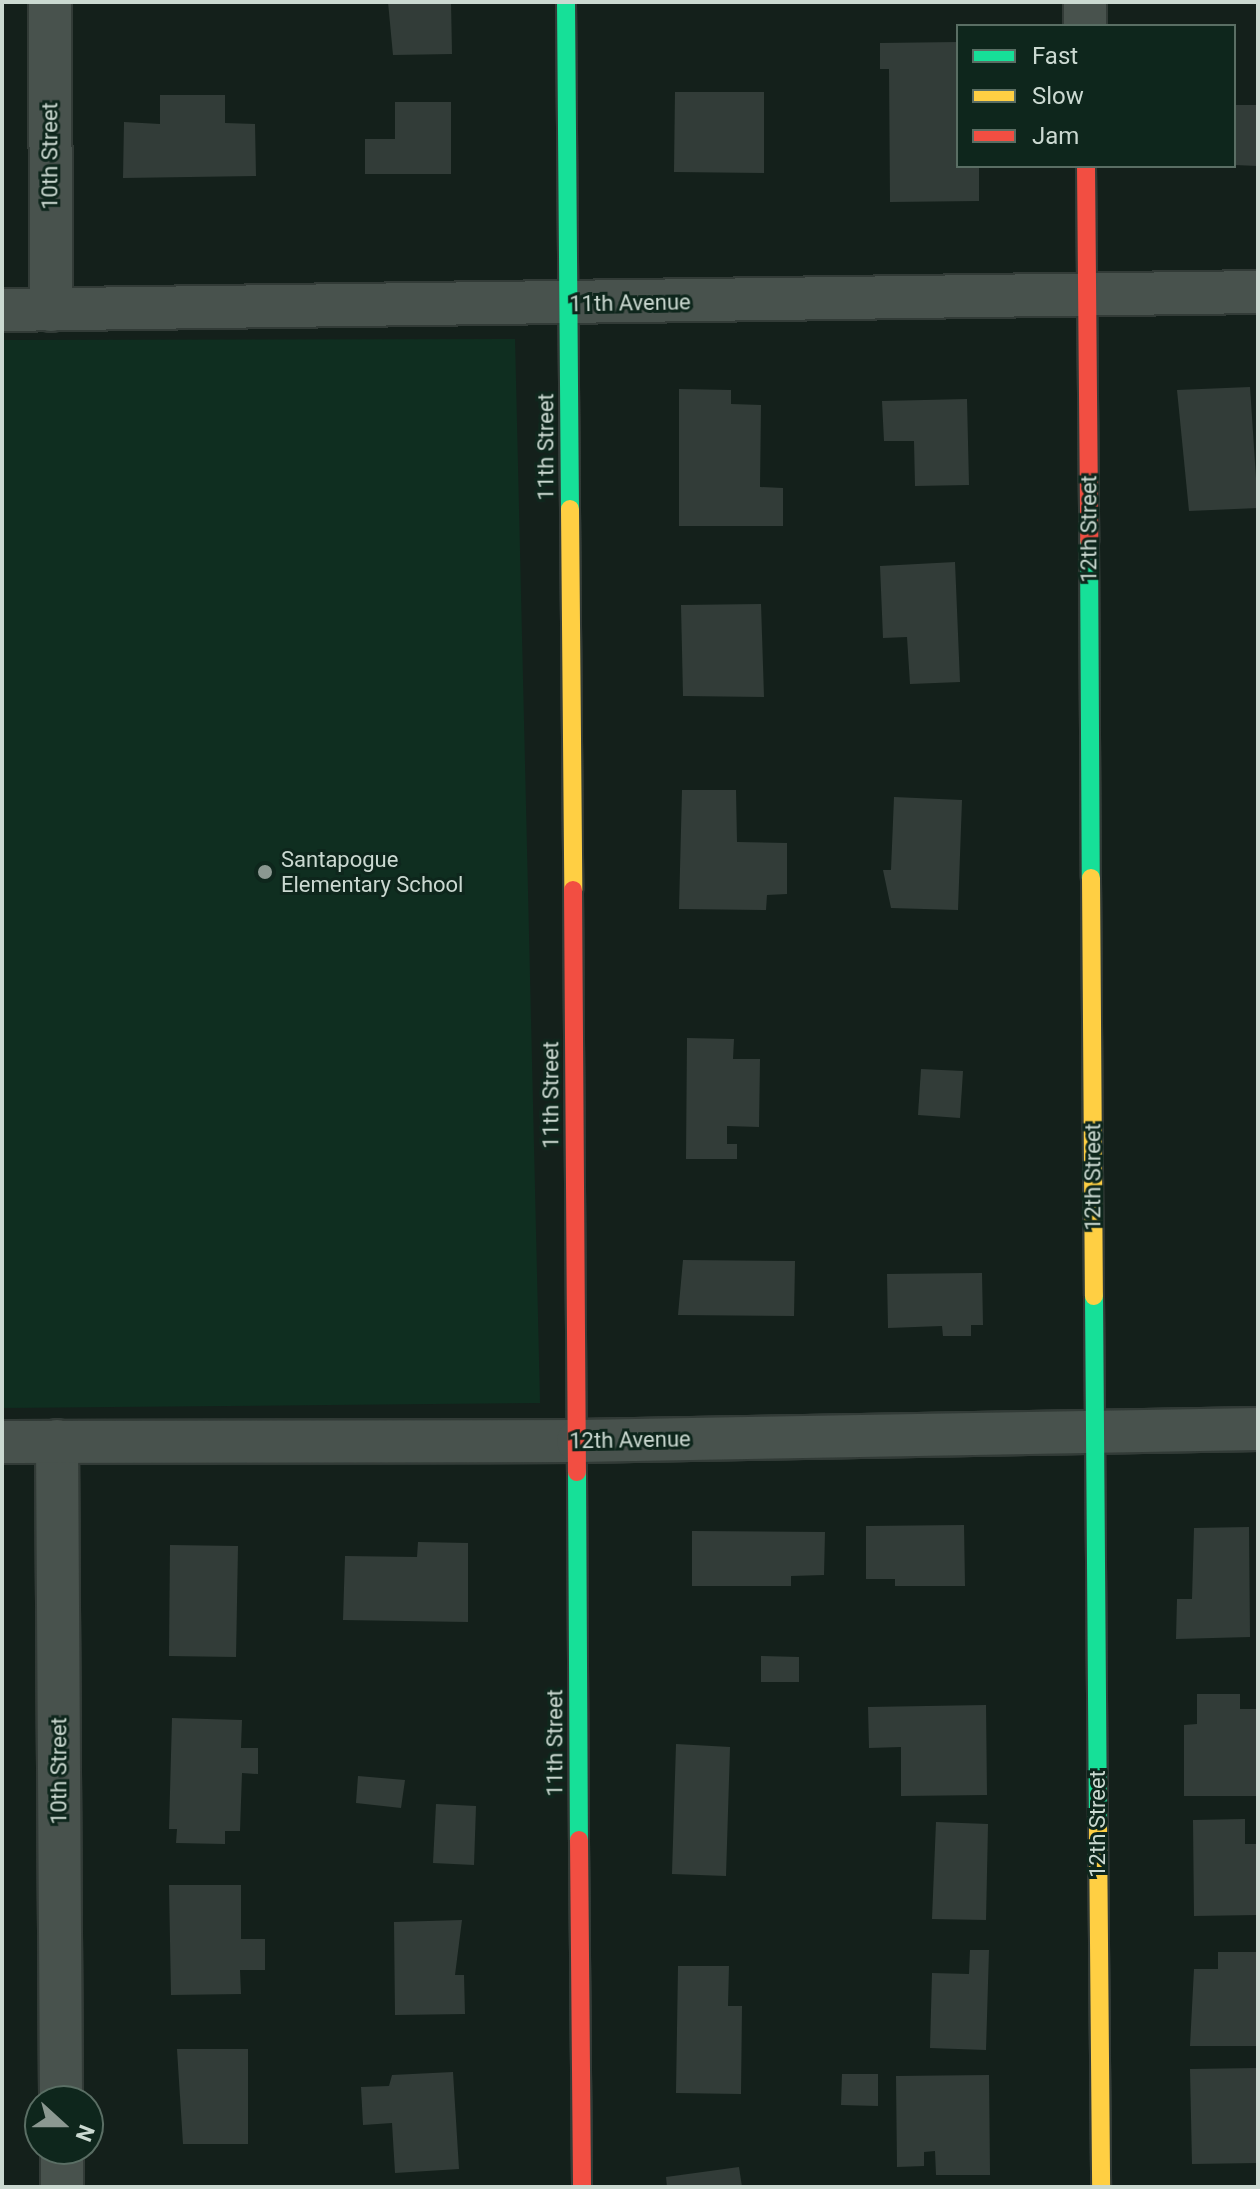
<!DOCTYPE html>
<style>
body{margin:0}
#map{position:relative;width:1260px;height:2189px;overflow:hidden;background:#14201b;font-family:Roboto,sans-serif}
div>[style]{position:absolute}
.built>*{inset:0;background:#0f2e20}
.building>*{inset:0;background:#323c38}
.roads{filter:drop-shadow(2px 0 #323b37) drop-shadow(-2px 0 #323b37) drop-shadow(0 2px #323b37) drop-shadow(0 -2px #323b37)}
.street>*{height:42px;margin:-21px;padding:0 21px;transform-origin:21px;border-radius:21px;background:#48524d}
.fast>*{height:18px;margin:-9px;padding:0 9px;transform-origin:9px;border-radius:9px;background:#16e098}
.slow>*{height:18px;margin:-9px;padding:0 9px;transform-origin:9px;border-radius:9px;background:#ffcf43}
.jam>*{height:18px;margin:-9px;padding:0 9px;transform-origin:9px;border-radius:9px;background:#f24e42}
.dots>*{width:22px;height:22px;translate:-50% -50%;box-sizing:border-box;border:4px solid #0e261c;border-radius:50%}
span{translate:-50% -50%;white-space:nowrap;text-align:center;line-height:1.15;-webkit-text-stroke:6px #0e261c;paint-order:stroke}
.street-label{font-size:22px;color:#cbd9d1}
.poi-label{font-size:22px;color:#cbd9d1}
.left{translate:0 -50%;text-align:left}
.frame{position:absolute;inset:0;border:4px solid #cbd9d1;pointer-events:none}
.legend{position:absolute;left:956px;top:24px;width:280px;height:144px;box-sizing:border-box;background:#0e261c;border:2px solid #5a6e64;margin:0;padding:10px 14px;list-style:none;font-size:24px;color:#cbd9d1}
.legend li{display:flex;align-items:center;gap:16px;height:40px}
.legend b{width:40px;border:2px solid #5a6e64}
.north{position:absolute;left:24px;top:2085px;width:80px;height:80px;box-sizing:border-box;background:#0e261c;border:2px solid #5a6e64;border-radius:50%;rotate:111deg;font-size:22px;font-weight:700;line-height:32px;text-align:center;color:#cbd9d1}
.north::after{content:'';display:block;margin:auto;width:28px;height:36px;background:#8b9891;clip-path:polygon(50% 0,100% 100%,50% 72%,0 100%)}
</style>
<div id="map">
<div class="built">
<div style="clip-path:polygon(515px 339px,540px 1403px,2px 1408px,2px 340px)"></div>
</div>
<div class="building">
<div style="clip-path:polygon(388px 2px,451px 2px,452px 54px,393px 55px)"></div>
<div style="clip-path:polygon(958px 42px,958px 166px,979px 166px,979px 201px,890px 202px,889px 69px,880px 69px,880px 43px)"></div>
<div style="clip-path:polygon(675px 92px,764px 92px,764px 173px,674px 172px)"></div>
<div style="clip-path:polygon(160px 95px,225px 95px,225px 123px,255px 124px,256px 176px,123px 178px,124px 122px,160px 124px)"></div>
<div style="clip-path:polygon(395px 102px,451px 102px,451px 174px,365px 174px,365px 139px,395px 139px)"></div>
<div style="clip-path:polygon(1234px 105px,1258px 105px,1258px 166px,1234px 165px)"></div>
<div style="clip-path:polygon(1250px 387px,1258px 508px,1189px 511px,1177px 390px)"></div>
<div style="clip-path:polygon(679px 389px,731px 390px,731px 404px,761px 405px,760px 487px,783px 488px,783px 526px,679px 526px)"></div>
<div style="clip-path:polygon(967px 399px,969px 485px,915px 486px,914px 441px,884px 441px,882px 401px)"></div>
<div style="clip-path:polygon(955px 562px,960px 682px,910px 684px,907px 637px,883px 638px,880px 566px)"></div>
<div style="clip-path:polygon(761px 604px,764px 697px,683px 696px,681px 605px)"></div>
<div style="clip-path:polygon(682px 790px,736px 790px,737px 842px,787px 843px,787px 894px,767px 895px,766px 910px,679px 909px)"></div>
<div style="clip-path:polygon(894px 797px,962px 800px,958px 910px,891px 908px,883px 870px,891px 870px)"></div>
<div style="clip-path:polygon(687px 1038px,734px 1039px,733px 1059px,760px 1059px,759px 1127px,727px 1126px,727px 1144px,737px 1144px,737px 1159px,686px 1159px)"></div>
<div style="clip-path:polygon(921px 1069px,963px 1071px,960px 1118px,918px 1115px)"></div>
<div style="clip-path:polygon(683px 1260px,795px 1261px,794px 1316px,678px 1315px)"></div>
<div style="clip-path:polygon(982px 1273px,983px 1325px,971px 1325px,971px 1336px,943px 1336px,942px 1326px,888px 1328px,887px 1274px)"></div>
<div style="clip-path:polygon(964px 1525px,965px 1586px,895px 1586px,895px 1579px,866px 1579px,866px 1526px)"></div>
<div style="clip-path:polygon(1249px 1527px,1250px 1637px,1176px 1639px,1177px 1599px,1192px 1599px,1194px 1528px)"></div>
<div style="clip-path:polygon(692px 1531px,825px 1532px,824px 1575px,791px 1576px,791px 1586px,692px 1586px)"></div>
<div style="clip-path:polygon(418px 1542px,468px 1543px,468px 1622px,343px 1620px,345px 1556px,417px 1557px)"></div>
<div style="clip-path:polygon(170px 1545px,238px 1546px,236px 1657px,169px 1656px)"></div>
<div style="clip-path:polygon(761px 1656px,799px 1657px,799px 1682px,761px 1682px)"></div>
<div style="clip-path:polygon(1197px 1694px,1240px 1694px,1240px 1709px,1258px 1709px,1258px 1796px,1184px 1796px,1184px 1725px,1197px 1724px)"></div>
<div style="clip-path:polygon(986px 1705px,987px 1795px,901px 1796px,901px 1747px,869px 1748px,868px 1707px)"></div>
<div style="clip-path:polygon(172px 1718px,242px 1720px,241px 1748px,258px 1748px,258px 1774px,242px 1773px,240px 1831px,225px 1831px,225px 1844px,176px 1843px,177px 1829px,169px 1829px)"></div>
<div style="clip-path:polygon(676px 1744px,730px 1747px,726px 1876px,672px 1874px)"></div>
<div style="clip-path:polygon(358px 1776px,405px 1780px,401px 1808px,356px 1803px)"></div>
<div style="clip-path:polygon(436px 1804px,476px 1806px,474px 1865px,433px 1863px)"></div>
<div style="clip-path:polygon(1245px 1819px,1245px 1844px,1258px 1844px,1258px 1915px,1194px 1916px,1193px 1820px)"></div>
<div style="clip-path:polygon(936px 1822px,988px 1824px,986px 1920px,932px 1919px)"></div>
<div style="clip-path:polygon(169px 1885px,241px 1885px,241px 1939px,265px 1939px,265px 1970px,240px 1970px,241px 1994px,171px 1995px)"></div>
<div style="clip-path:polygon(462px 1920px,455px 1975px,464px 1975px,465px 2014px,395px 2015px,394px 1922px)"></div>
<div style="clip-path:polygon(970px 1950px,989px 1950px,986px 2050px,930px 2048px,932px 1973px,969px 1974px)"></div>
<div style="clip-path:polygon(1218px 1952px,1258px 1952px,1258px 2046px,1190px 2046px,1194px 1969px,1218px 1969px)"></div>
<div style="clip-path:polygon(678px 1966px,729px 1966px,728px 2006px,742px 2006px,741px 2094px,676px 2093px)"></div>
<div style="clip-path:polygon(177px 2049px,248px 2049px,248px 2144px,183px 2144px)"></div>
<div style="clip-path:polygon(1258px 2068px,1258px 2163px,1192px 2164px,1190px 2069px)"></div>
<div style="clip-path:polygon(453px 2072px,459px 2169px,395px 2173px,392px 2123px,363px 2125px,361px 2087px,389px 2086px,392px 2075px)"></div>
<div style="clip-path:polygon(842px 2074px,878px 2074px,878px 2106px,841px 2105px)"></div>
<div style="clip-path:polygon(989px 2075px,990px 2175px,936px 2175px,935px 2151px,924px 2152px,924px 2166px,897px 2167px,896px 2076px)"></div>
<div style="clip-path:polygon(739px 2167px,742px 2187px,667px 2187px,666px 2177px)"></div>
</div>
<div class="roads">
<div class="street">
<div style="left:50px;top:2px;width:308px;rotate:89.8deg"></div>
<div style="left:1085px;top:2px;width:24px;rotate:90deg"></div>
<div style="left:2px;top:310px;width:1256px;rotate:-0.82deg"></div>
<div style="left:57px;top:1441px;width:660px;rotate:89.65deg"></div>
<div style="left:2px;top:1442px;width:576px;rotate:-0.1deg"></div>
<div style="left:578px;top:1441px;width:680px;rotate:-1.01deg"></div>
<div style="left:62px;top:2149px;width:38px;rotate:90deg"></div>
</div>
<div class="fast">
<div style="left:566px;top:2px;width:507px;rotate:89.55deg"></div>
<div style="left:1089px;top:542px;width:336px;rotate:89.7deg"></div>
<div style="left:1094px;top:1296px;width:532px;rotate:89.57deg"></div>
<div style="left:577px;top:1472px;width:368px;rotate:89.7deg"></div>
</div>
<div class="slow">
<div style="left:570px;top:509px;width:381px;rotate:89.5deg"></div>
<div style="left:1091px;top:878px;width:418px;rotate:89.6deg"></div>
<div style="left:1098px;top:1828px;width:359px;rotate:89.5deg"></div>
</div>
<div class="jam">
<div style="left:1086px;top:166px;width:376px;rotate:89.5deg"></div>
<div style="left:573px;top:890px;width:582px;rotate:89.61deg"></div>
<div style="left:579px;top:1840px;width:347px;rotate:89.5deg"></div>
</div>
</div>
<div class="dots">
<div style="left:265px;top:872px;background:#8b9891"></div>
</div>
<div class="street-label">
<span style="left:50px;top:156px;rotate:-90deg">10th Street</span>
<span style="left:630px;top:303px;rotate:-1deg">11th Avenue</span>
<span style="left:546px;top:447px;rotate:-90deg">11th Street</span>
<span style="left:1089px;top:529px;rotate:-90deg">12th Street</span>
<span style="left:551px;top:1095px;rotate:-90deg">11th Street</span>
<span style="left:1093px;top:1177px;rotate:-90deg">12th Street</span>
<span style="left:630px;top:1440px;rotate:-1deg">12th Avenue</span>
<span style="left:555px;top:1743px;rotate:-90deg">11th Street</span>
<span style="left:59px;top:1771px;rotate:-90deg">10th Street</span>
<span style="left:1098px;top:1824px;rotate:-90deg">12th Street</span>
</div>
<div class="poi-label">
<span class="left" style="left:281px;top:872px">Santapogue<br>Elementary School</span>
</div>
<div class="frame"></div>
<ul class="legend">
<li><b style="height:10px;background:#16e098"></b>Fast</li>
<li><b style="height:10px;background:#ffcf43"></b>Slow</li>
<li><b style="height:10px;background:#f24e42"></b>Jam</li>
</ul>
<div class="north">N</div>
</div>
